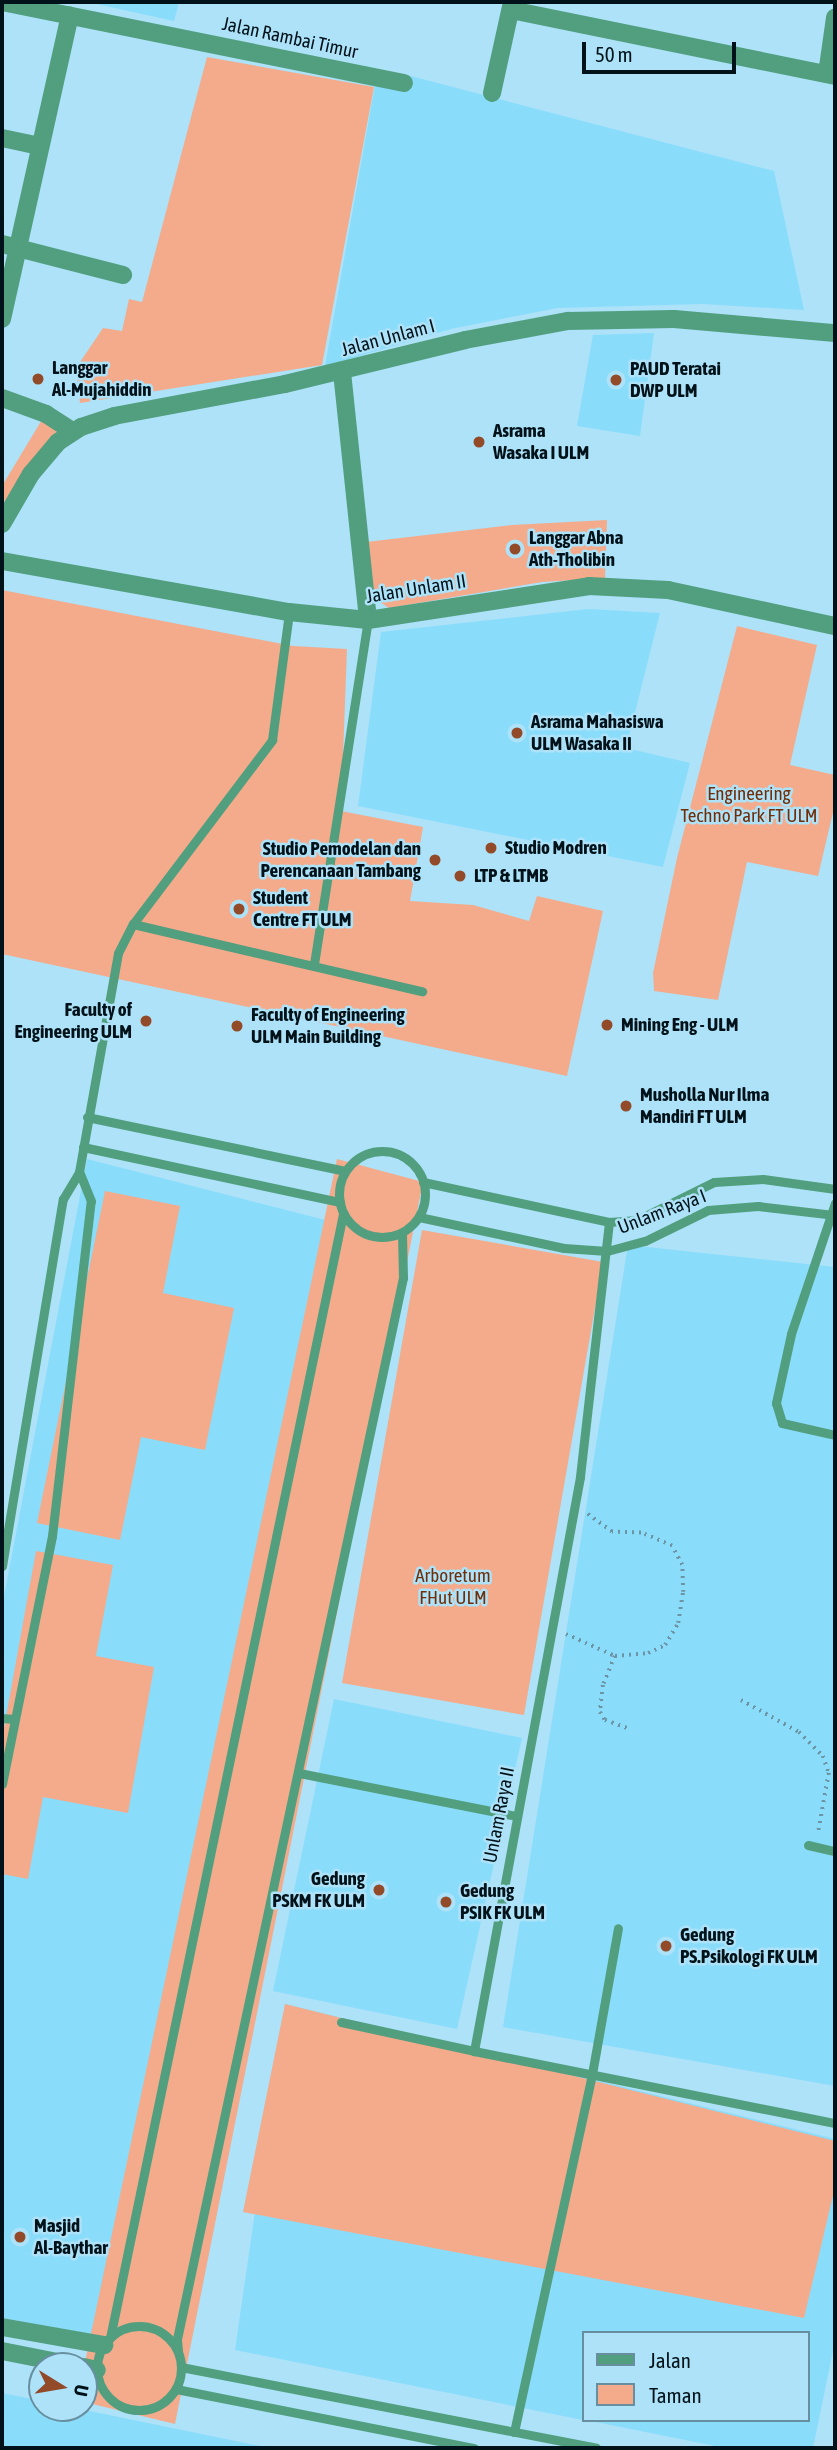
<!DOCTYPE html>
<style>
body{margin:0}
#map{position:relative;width:837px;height:2450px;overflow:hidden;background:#ade2f8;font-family:"Asap Condensed",sans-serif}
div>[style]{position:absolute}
.built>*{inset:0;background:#8adcfb}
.green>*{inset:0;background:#f4ab8b}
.path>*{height:3.5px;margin-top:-1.75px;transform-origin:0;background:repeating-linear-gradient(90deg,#6c94a4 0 2px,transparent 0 7px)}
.service>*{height:9px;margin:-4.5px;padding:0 4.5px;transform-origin:4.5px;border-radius:4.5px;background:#519f7f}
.service>.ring{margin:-4.5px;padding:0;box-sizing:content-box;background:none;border:9px solid #519f7f;border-radius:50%}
.minor>*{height:18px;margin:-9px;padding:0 9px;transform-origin:9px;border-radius:9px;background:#519f7f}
.dots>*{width:19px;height:19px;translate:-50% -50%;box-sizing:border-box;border:4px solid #ade2f8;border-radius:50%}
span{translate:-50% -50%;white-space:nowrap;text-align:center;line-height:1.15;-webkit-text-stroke:5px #ade2f8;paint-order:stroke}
.street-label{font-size:19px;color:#001219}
.poi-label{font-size:19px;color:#001219;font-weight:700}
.left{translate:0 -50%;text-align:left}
.right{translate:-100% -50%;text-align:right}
.park-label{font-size:19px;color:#702d08}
.frame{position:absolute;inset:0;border:4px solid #001219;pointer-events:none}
.legend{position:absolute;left:582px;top:2331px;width:228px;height:91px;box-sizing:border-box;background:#ade2f8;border:2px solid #688f9f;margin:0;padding:9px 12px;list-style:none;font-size:21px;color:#001219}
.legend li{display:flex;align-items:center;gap:14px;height:35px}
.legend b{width:35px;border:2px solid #688f9f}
.north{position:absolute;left:28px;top:2352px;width:70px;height:70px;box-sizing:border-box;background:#ade2f8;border:2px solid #688f9f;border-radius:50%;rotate:101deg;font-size:19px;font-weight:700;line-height:28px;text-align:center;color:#001219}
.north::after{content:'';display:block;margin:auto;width:24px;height:32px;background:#924a28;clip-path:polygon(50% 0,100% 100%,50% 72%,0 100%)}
.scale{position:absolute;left:582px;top:42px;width:154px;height:32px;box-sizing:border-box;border:4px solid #001219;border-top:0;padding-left:9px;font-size:21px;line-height:24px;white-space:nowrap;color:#001219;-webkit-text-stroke:5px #ade2f8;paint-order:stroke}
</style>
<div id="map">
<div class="built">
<div style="clip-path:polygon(87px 2px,179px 2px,174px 21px)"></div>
<div style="clip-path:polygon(407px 75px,774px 171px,804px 310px,702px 304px,557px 308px,451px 329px,325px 366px,375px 85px,402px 91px)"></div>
<div style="clip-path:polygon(654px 333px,640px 436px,577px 426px,593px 335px)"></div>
<div style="clip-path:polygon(588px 609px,660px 613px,626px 748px,690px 763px,663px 867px,358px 806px,381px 632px)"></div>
<div style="clip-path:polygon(87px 1159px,325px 1220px,111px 2338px,2px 2318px,2px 1607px)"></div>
<div style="clip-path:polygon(628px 1245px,835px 1267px,835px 2086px,503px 2027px)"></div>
<div style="clip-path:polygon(334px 1699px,522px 1738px,457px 2029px,273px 1991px)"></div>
<div style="clip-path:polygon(285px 2004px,835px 2139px,835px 2341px,813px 2448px,725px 2448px,586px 2420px,807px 2420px,807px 2333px,583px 2333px,583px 2420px,235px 2350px)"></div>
<div style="clip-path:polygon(2px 2393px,42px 2401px,42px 2408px,75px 2408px,270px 2448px,2px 2448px)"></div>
</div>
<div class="green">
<div style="clip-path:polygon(207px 57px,374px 87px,322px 365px,80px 403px,76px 368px,103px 328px,122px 331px,129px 299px,142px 302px)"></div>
<div style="clip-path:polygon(43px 418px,58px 433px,5px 504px,2px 486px)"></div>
<div style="clip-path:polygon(607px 520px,605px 578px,542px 582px,389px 608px,374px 598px,366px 542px,512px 525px)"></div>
<div style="clip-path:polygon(2px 590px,293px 646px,347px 649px,341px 811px,423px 827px,410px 901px,473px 905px,529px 921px,537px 896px,603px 911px,567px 1076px,2px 954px)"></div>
<div style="clip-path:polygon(737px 626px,817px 645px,790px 765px,835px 775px,835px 804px,818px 876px,747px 862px,718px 1000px,654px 991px,653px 973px,677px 858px)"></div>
<div style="clip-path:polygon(337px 1159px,423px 1182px,175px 2424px,84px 2402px,84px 2367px)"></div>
<div style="clip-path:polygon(105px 1191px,180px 1206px,163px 1293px,234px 1308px,205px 1450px,141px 1437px,120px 1540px,37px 1523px)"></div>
<div style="clip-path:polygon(422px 1230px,603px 1262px,524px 1715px,342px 1683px)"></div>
<div style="clip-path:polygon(36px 1551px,113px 1565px,96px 1656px,154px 1667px,128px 1813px,43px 1797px,28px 1879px,2px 1874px,2px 1739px)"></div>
<div style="clip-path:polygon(285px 2004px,835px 2141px,835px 2187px,804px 2318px,243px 2212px)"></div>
</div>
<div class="path">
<div style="left:566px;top:1634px;width:54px;rotate:24.2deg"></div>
<div style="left:615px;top:1656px;width:33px;rotate:-5deg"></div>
<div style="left:648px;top:1653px;width:19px;rotate:-25deg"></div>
<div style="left:665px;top:1645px;width:26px;rotate:-59deg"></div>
<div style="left:678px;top:1623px;width:31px;rotate:-81deg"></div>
<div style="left:683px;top:1592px;width:27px;rotate:-92deg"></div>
<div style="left:682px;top:1565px;width:21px;rotate:-118deg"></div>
<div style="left:672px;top:1546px;width:34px;rotate:-157deg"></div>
<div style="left:641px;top:1533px;width:29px;rotate:-178deg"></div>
<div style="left:612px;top:1532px;width:31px;rotate:-144deg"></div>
<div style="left:615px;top:1656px;width:31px;rotate:112deg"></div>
<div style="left:603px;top:1685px;width:27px;rotate:96deg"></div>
<div style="left:600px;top:1712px;width:9px;rotate:58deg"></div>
<div style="left:605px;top:1720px;width:27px;rotate:20deg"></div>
<div style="left:741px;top:1700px;width:66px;rotate:28.9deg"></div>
<div style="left:799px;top:1732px;width:34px;rotate:45deg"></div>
<div style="left:823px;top:1756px;width:18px;rotate:71deg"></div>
<div style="left:829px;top:1773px;width:62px;rotate:100.2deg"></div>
</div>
<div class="service">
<div style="left:133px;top:924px;width:231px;rotate:-52.9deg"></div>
<div style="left:272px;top:740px;width:129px;rotate:-82.4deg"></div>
<div style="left:314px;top:964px;width:348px;rotate:-81.1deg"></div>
<div style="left:87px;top:1117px;width:264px;rotate:11.8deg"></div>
<div style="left:83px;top:1147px;width:263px;rotate:12.1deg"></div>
<div class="ring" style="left:339px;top:1151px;width:77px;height:77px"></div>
<div style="left:423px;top:1182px;width:190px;rotate:12.1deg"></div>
<div style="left:609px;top:1222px;width:28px;rotate:-4deg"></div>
<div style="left:637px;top:1220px;width:86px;rotate:-26.3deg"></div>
<div style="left:714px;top:1182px;width:49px;rotate:-3.5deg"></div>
<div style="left:763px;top:1179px;width:73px;rotate:7.9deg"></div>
<div style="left:835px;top:1203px;width:138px;rotate:108.6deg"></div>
<div style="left:791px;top:1334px;width:71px;rotate:102.3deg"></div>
<div style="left:776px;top:1403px;width:21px;rotate:73deg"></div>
<div style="left:782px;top:1423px;width:54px;rotate:12.8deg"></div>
<div style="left:419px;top:1217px;width:148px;rotate:12.1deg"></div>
<div style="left:564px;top:1248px;width:43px;rotate:4deg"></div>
<div style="left:607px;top:1251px;width:39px;rotate:-15deg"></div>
<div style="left:645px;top:1241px;width:70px;rotate:-26.2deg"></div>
<div style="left:708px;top:1210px;width:50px;rotate:-4.6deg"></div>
<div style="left:758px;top:1206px;width:78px;rotate:6.7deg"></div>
<div style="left:609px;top:1222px;width:257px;rotate:96.5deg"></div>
<div style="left:580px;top:1477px;width:584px;rotate:100.46deg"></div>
<div style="left:474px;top:2051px;width:368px;rotate:11.3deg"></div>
<div style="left:2px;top:1566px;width:372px;rotate:-80.6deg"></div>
<div style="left:63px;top:1199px;width:31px;rotate:-59deg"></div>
<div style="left:79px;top:1172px;width:222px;rotate:-79.9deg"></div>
<div style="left:118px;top:953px;width:33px;rotate:-63deg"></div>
<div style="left:133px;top:924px;width:297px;rotate:13.1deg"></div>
<div style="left:2px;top:1718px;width:12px;rotate:5deg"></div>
<div style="left:299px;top:1773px;width:222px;rotate:11.2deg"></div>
<div style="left:2px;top:1784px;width:253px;rotate:-78.6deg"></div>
<div style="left:52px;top:1536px;width:337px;rotate:-83.4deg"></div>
<div style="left:91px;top:1201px;width:31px;rotate:-112deg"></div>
<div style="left:808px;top:1845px;width:28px;rotate:13deg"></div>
<div style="left:341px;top:2022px;width:136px;rotate:12.3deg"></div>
<div class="ring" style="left:97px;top:2326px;width:75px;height:75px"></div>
<div style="left:110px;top:2338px;width:1148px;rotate:-78.29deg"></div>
<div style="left:178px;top:2351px;width:12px;rotate:-95deg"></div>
<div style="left:177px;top:2339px;width:1085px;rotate:-77.98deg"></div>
<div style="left:403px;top:1278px;width:45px;rotate:-91.3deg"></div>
<div style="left:181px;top:2367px;width:423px;rotate:11deg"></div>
<div style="left:176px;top:2389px;width:304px;rotate:11.2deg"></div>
<div style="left:514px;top:2432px;width:366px;rotate:-77.7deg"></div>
<div style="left:592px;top:2074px;width:148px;rotate:-79.9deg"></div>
</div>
<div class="minor">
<div style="left:2px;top:2px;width:410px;rotate:11.4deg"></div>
<div style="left:511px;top:10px;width:331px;rotate:11.5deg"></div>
<div style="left:827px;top:74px;width:57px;rotate:-81.9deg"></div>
<div style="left:492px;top:93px;width:93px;rotate:-77.6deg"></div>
<div style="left:2px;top:138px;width:39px;rotate:12deg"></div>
<div style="left:2px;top:244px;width:125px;rotate:14.4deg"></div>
<div style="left:2px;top:319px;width:311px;rotate:-77.4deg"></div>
<div style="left:342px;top:372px;width:249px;rotate:84deg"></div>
<div style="left:2px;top:398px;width:47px;rotate:20deg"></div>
<div style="left:46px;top:414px;width:31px;rotate:33deg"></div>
<div style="left:2px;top:524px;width:58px;rotate:-59.9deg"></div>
<div style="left:31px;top:474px;width:42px;rotate:-49.8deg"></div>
<div style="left:58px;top:442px;width:27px;rotate:-33deg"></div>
<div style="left:81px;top:427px;width:35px;rotate:-18deg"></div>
<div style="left:114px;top:416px;width:174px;rotate:-10.6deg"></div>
<div style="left:285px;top:384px;width:185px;rotate:-13.7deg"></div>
<div style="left:465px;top:340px;width:105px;rotate:-10.5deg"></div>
<div style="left:568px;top:321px;width:106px;rotate:-1.1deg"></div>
<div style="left:674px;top:319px;width:162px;rotate:5deg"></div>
<div style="left:2px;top:561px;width:291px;rotate:10.1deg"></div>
<div style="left:289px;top:612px;width:79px;rotate:5.8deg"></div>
<div style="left:368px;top:620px;width:224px;rotate:-8.7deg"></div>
<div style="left:589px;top:586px;width:79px;rotate:2.9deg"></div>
<div style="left:668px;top:590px;width:171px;rotate:12.2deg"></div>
<div style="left:2px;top:2327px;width:104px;rotate:10deg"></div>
<div style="left:2px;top:2351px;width:77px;rotate:11.2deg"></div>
<div style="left:84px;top:2367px;width:13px;rotate:13deg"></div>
</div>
<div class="dots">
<div style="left:38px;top:379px;background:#924a28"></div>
<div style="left:616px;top:380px;background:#924a28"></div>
<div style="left:479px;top:442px;background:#924a28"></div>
<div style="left:515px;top:549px;background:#924a28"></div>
<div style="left:517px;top:733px;background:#924a28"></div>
<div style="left:491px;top:848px;background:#924a28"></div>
<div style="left:435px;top:860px;background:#924a28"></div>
<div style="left:460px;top:876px;background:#924a28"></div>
<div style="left:239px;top:909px;background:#924a28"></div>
<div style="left:146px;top:1021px;background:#924a28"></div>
<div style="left:607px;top:1025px;background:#924a28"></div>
<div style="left:237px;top:1026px;background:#924a28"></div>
<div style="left:626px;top:1106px;background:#924a28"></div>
<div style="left:379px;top:1890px;background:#924a28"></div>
<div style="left:446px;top:1902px;background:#924a28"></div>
<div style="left:666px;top:1946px;background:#924a28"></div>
<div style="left:20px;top:2237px;background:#924a28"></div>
</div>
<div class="street-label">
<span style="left:290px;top:38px;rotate:12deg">Jalan Rambai Timur</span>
<span style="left:388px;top:338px;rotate:-15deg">Jalan Unlam I</span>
<span style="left:416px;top:589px;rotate:-9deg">Jalan Unlam II</span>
<span style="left:662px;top:1212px;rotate:-21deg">Unlam Raya I</span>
<span style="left:499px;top:1815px;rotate:-79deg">Unlam Raya II</span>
</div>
<div class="poi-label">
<span class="left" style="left:52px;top:379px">Langgar<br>Al-Mujahiddin</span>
<span class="left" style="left:630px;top:380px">PAUD Teratai<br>DWP ULM</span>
<span class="left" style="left:493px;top:442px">Asrama<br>Wasaka I ULM</span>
<span class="left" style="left:529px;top:549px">Langgar Abna<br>Ath-Tholibin</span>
<span class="left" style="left:531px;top:733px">Asrama Mahasiswa<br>ULM Wasaka II</span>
<span class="left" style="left:505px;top:848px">Studio Modren</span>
<span class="right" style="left:421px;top:860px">Studio Pemodelan dan<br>Perencanaan Tambang</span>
<span class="left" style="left:474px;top:876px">LTP &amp; LTMB</span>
<span class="left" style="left:253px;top:909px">Student<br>Centre FT ULM</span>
<span class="right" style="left:132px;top:1021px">Faculty of<br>Engineering ULM</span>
<span class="left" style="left:251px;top:1026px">Faculty of Engineering<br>ULM Main Building</span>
<span class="left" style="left:621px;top:1025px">Mining Eng - ULM</span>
<span class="left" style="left:640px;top:1106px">Musholla Nur Ilma<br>Mandiri FT ULM</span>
<span class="right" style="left:365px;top:1890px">Gedung<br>PSKM FK ULM</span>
<span class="left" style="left:460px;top:1902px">Gedung<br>PSIK FK ULM</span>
<span class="left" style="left:680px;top:1946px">Gedung<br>PS.Psikologi FK ULM</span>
<span class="left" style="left:34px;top:2237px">Masjid<br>Al-Baythar</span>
</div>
<div class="park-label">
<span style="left:749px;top:805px">Engineering<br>Techno Park FT ULM</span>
<span style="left:453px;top:1587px">Arboretum<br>FHut ULM</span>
</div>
<div class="frame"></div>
<ul class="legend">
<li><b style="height:9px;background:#519f7f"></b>Jalan</li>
<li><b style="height:19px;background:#f4ab8b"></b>Taman</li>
</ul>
<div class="north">U</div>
<div class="scale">50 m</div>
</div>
